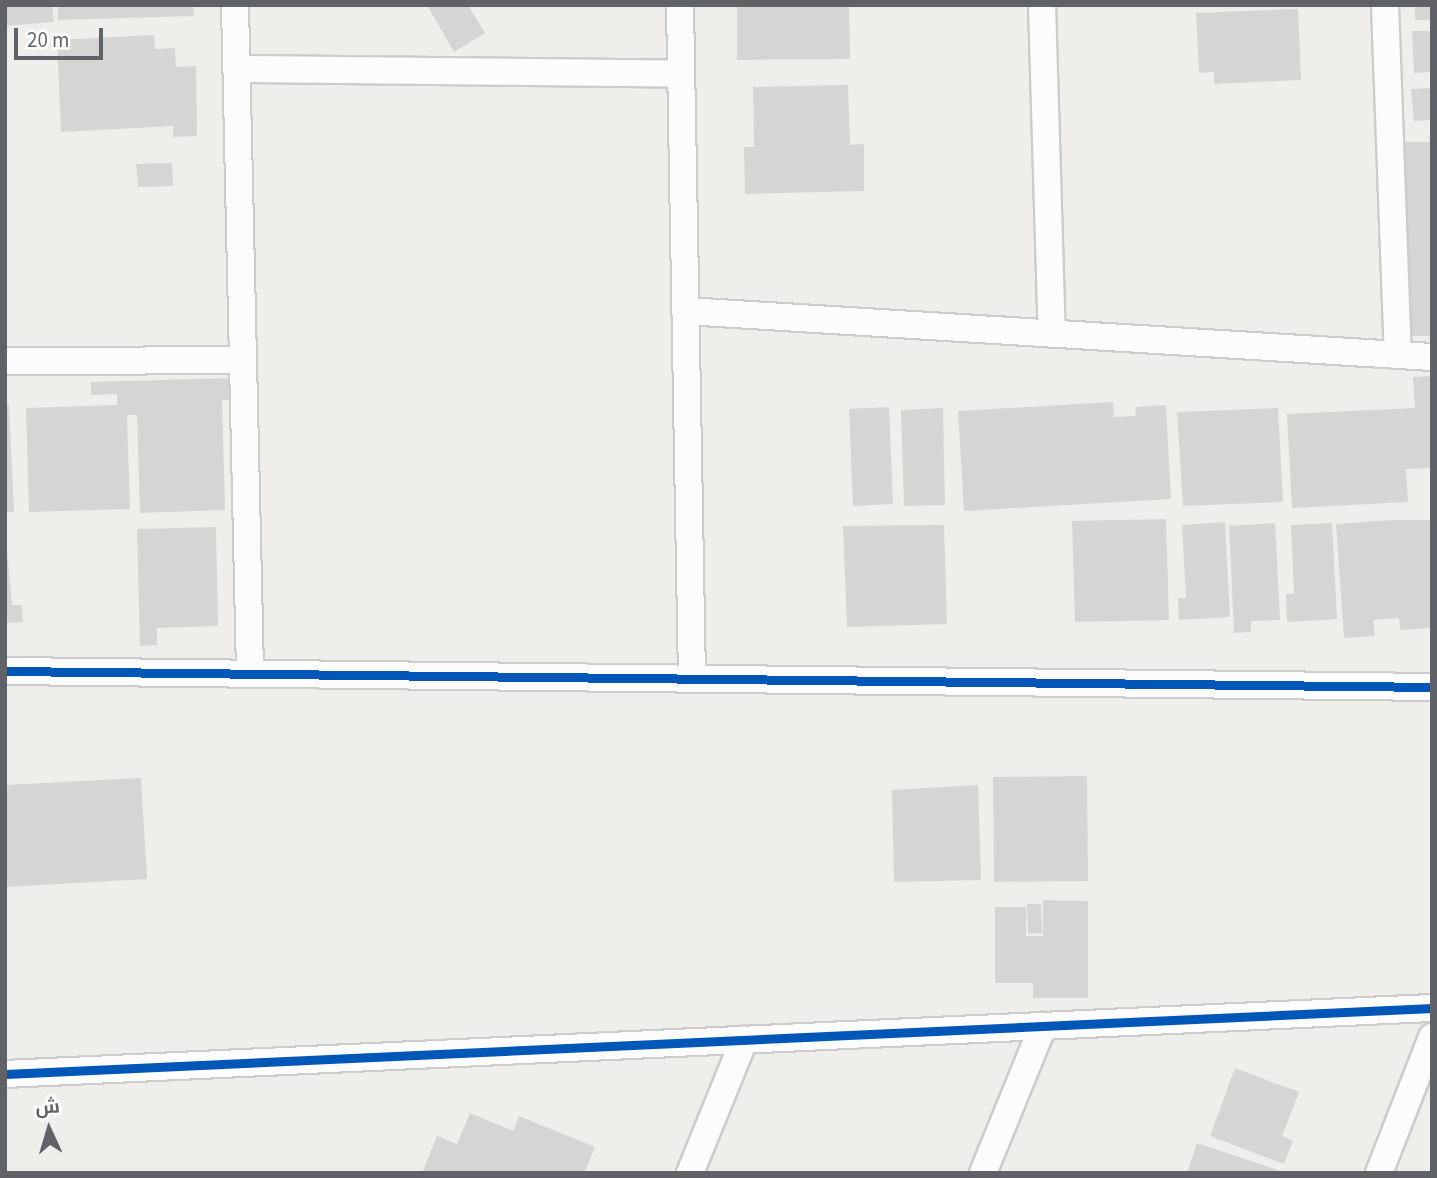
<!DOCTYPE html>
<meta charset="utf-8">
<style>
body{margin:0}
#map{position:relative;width:1437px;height:1178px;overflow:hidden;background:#efeeea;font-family:"Source Sans 3",Cairo,sans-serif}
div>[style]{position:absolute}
.building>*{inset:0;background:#d6d5d3}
.roads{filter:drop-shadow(2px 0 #cbcccc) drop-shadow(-2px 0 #cbcccc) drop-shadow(0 2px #cbcccc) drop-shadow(0 -2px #cbcccc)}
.minor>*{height:26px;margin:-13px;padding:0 13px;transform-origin:13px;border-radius:13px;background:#fdfcfc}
.cycleway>*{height:9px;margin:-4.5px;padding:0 4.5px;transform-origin:4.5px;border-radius:4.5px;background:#0057b8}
span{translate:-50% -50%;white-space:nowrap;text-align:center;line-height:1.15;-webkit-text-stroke:5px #fff;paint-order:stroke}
.frame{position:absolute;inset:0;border:7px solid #5f6368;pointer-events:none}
.north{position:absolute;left:14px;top:1094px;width:70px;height:70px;-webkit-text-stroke:5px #fff;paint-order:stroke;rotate:356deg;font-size:19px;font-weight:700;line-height:28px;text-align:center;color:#5f6368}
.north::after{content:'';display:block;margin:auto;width:24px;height:32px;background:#5f6368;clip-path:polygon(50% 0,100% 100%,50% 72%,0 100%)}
.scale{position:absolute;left:14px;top:28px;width:89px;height:32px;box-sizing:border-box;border:4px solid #5f6368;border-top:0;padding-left:9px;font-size:21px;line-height:24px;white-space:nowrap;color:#5f6368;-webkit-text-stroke:5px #fff;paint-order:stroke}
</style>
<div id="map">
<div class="building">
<div style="clip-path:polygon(5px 5px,52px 5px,54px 22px,5px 26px)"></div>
<div style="clip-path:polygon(58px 5px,193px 5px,194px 16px,58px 20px)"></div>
<div style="clip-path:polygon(427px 5px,468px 5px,485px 33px,454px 52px)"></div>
<div style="clip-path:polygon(737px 5px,849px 5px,850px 59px,737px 60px)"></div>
<div style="clip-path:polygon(1415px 5px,1432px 5px,1432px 20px,1415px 20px)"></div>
<div style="clip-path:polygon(1298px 9px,1301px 80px,1214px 84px,1214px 72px,1199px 73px,1196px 13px)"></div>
<div style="clip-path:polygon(1412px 31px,1432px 31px,1432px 72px,1414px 73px)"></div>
<div style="clip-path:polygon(154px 35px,155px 49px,175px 48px,176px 67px,196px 66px,197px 136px,173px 137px,173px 126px,61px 132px,57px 40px)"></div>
<div style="clip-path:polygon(848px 85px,850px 145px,864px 144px,864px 191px,745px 194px,744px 147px,754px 147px,753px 87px)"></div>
<div style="clip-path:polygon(1432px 88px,1432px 120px,1414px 121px,1411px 89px)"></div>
<div style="clip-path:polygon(1402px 142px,1432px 142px,1432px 336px,1395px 336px)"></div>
<div style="clip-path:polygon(172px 163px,173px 186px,138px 187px,136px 164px)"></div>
<div style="clip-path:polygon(1432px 376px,1432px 468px,1406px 469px,1408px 502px,1292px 508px,1287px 414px,1415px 408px,1413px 377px)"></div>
<div style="clip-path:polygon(234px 378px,234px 399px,222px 400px,225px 510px,140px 513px,137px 415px,127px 415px,130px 509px,29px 512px,26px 408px,117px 405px,117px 394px,91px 395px,91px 382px)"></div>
<div style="clip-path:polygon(1113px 402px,1114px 417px,1136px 416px,1135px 407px,1166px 405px,1171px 499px,964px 511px,958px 411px)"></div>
<div style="clip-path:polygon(9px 404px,14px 512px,5px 512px,5px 405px)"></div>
<div style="clip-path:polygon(889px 407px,893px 504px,853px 506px,849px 409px)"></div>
<div style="clip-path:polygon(943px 408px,945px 505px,904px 506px,901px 410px)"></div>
<div style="clip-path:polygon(1278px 408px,1283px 502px,1183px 506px,1177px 412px)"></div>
<div style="clip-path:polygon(1166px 519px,1169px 620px,1075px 622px,1072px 521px)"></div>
<div style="clip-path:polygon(1393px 520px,1432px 520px,1432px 628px,1400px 630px,1399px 618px,1373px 620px,1375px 636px,1344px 638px,1336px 524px)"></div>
<div style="clip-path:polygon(1225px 522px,1230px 617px,1179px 620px,1178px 598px,1186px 598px,1182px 525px)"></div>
<div style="clip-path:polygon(1275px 523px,1280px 620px,1251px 621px,1251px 632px,1234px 633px,1229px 526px)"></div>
<div style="clip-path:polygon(1332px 523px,1337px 619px,1287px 622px,1286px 594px,1294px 594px,1291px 525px)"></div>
<div style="clip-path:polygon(944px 525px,947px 624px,847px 627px,843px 526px)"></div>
<div style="clip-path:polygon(216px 527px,218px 626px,157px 628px,157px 645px,140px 646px,137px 529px)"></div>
<div style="clip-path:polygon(5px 529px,12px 605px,22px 605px,23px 622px,5px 623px)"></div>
<div style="clip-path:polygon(1087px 776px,1088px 881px,994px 882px,993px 777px)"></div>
<div style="clip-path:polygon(141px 778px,147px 879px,5px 887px,5px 785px)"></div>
<div style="clip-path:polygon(978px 785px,981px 880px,894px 882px,892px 790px)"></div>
<div style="clip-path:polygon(1043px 900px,1088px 901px,1088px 998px,1033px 998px,1033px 983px,995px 983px,995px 907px,1026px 907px,1026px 936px,1043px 936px)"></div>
<div style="clip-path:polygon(1027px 904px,1041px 904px,1042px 933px,1028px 934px)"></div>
<div style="clip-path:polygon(1235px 1068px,1299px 1092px,1282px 1136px,1293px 1141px,1284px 1164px,1210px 1136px)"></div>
<div style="clip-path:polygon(470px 1113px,513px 1131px,519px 1116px,595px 1147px,584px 1173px,422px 1173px,437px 1136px,457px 1144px)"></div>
<div style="clip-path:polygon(1197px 1143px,1278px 1170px,1277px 1173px,1187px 1173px)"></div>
</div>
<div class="roads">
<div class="minor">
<div style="left:235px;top:5px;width:668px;rotate:88.71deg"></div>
<div style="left:680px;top:5px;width:673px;rotate:88.98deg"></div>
<div style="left:1042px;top:5px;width:329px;rotate:88.3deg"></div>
<div style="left:1385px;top:5px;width:350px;rotate:87.9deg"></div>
<div style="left:237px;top:69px;width:444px;rotate:0.6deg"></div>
<div style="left:686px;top:311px;width:747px;rotate:3.53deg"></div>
<div style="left:5px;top:361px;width:238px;rotate:-0.2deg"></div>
<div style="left:5px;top:671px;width:1427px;rotate:0.64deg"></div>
<div style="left:5px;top:1074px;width:1429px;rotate:-2.65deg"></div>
<div style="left:690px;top:1173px;width:144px;rotate:-67.9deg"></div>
<div style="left:983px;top:1173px;width:159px;rotate:-67.8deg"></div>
<div style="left:1379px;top:1173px;width:146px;rotate:-68.7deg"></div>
</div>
</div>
<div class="cycleway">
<div style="left:5px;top:671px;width:1427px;rotate:0.64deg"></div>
<div style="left:5px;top:1074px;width:1429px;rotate:-2.65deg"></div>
</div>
<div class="frame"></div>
<div class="north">ش</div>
<div class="scale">20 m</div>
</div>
